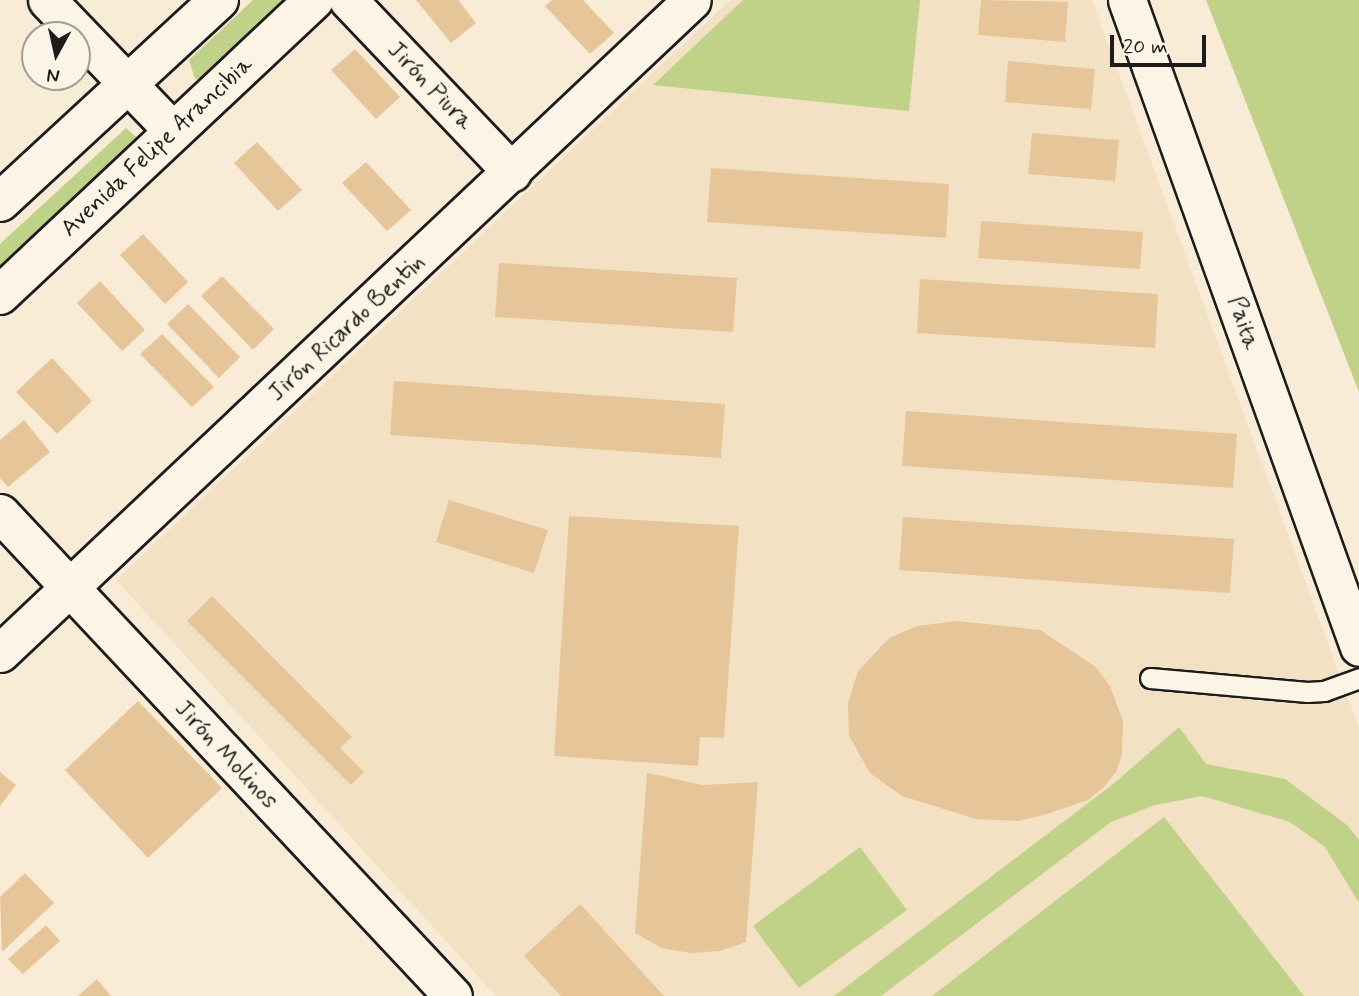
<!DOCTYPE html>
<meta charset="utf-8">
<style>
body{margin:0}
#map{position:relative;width:1359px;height:996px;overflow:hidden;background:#f8ecd6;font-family:Mynerve,sans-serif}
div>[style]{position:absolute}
.built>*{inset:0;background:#f3e1c4}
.green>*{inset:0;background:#bfd287}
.building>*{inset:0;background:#e6c699}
.roads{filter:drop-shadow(2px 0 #1c1c1c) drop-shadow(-2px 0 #1c1c1c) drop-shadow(0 2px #1c1c1c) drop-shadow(0 -2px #1c1c1c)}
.lane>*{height:19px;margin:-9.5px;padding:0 9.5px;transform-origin:9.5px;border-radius:9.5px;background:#fcf5e5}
.street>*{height:37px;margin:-18.5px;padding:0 18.5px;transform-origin:18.5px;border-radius:18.5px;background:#fcf5e5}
.secondary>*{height:38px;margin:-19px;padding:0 19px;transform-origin:19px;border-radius:19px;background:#fcf5e5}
span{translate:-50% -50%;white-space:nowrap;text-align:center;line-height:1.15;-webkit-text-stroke:7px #fcf5e5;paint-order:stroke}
.street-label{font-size:24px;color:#1c1c1c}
.north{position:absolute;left:21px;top:21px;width:70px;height:70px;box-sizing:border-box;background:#fcf5e5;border:2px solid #a29e95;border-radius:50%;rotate:188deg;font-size:19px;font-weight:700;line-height:28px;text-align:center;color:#1c1c1c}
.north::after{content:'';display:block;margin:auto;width:24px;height:32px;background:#1c1c1c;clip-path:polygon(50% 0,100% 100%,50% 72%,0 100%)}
.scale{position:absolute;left:1110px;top:35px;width:96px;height:32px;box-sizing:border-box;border:4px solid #1c1c1c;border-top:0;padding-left:9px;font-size:21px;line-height:24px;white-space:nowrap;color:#1c1c1c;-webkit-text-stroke:5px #fcf5e5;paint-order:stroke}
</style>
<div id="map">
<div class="built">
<div style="clip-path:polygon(730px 0,1092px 0,1359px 728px,1359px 996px,496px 996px,116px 580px)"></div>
</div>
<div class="green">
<div style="clip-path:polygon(253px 0,291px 0,206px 81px,195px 79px,189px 60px)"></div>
<div style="clip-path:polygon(743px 0,920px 0,909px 111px,653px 85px)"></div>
<div style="clip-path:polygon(1206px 0,1359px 0,1359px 392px)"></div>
<div style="clip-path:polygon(126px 128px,140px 140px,0 273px,0 244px)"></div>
<div style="clip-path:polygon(1179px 727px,1206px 764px,1285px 779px,1347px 825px,1359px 840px,1359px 903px,1325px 847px,1290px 822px,1202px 796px,1155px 805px,1111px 822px,881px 996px,834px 996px,1112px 785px)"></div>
<div style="clip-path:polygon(1164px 817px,1304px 996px,932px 996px)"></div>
<div style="clip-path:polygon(860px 847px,907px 910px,799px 988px,753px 926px)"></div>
</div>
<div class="building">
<div style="clip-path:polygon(416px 0,458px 0,476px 23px,451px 43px)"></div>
<div style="clip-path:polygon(552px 0,583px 0,614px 33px,590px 54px,545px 6px)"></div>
<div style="clip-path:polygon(981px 0,1068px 2px,1065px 42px,978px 35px)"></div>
<div style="clip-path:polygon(355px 49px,400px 97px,376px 119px,331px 70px)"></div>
<div style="clip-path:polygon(1008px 61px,1095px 69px,1091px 109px,1005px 102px)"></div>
<div style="clip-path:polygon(1032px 133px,1119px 140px,1115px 181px,1028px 174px)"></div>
<div style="clip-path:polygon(257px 142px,302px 190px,278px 211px,234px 163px)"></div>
<div style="clip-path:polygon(366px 162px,411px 210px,387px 231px,342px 183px)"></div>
<div style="clip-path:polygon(711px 168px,949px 184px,946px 238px,707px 222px)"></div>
<div style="clip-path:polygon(981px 221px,1143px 232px,1140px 269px,978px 258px)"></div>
<div style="clip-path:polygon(143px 234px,188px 282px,165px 304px,120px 255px)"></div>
<div style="clip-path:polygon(499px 263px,737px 278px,733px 332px,495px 317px)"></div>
<div style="clip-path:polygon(222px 276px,274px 329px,253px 350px,201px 296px)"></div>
<div style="clip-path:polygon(920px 279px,1158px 294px,1155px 348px,917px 333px)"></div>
<div style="clip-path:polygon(100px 281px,145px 330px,122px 351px,77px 303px)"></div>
<div style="clip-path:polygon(188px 304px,240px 357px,219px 378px,167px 324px)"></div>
<div style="clip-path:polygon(162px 334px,214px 387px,192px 407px,140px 354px)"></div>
<div style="clip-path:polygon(52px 358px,92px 401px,57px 434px,16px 392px)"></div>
<div style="clip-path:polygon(394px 381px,725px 404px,721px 458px,390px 435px)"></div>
<div style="clip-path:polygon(906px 411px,1237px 434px,1233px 488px,902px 466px)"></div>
<div style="clip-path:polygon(24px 420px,50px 452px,8px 487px,0 478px,0 440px)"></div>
<div style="clip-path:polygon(449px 500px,548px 530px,534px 573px,436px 542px)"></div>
<div style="clip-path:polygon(569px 516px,739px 526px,724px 738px,700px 737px,698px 766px,554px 756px)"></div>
<div style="clip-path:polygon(903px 517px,1234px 539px,1230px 593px,899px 570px)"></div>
<div style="clip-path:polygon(212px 596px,352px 737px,340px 748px,364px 772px,351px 785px,187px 621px)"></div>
<div style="clip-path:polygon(958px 621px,1040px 630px,1096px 667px,1110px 686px,1123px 721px,1122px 754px,1116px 772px,1104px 787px,1088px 800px,1047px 814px,1018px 821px,976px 819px,902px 796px,870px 773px,849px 736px,848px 703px,858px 671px,889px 638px,917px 626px)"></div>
<div style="clip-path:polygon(138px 701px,222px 788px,148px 858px,65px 770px)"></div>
<div style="clip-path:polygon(0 772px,16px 785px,0 806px)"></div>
<div style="clip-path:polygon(647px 773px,703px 785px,758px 782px,746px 942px,720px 951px,690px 953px,662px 948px,635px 933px)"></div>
<div style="clip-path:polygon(25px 873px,54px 903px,2px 952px,0 897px)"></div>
<div style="clip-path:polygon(580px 904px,664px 996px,561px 996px,524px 956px)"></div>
<div style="clip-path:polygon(46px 925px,60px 941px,23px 974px,8px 959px)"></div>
<div style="clip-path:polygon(97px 979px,111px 996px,78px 996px)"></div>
</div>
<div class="roads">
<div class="lane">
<div style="left:1150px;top:678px;width:158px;rotate:5.1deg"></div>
<div style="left:1307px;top:692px;width:17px;rotate:-3deg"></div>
<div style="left:1324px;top:691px;width:37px;rotate:-20deg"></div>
</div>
<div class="street">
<div style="left:47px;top:0;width:180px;rotate:46.1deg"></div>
<div style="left:348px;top:0;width:238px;rotate:46.4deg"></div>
<div style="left:1127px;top:0;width:687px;rotate:70.27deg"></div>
<div style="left:0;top:513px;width:662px;rotate:46.84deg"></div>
<div style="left:0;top:653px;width:951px;rotate:-43.34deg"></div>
</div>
<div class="secondary">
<div style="left:0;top:202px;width:298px;rotate:-42.7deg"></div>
<div style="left:0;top:295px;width:431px;rotate:-43.2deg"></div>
</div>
</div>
<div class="street-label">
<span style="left:430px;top:86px;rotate:46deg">Jirón Piura</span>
<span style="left:157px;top:147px;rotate:-43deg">Avenida Felipe Arancibia</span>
<span style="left:1243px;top:323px;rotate:70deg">Paita</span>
<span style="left:347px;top:328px;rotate:-43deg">Jirón Ricardo Bentin</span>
<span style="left:226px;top:755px;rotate:47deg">Jirón Molinos</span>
</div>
<div class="north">N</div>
<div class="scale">20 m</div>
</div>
